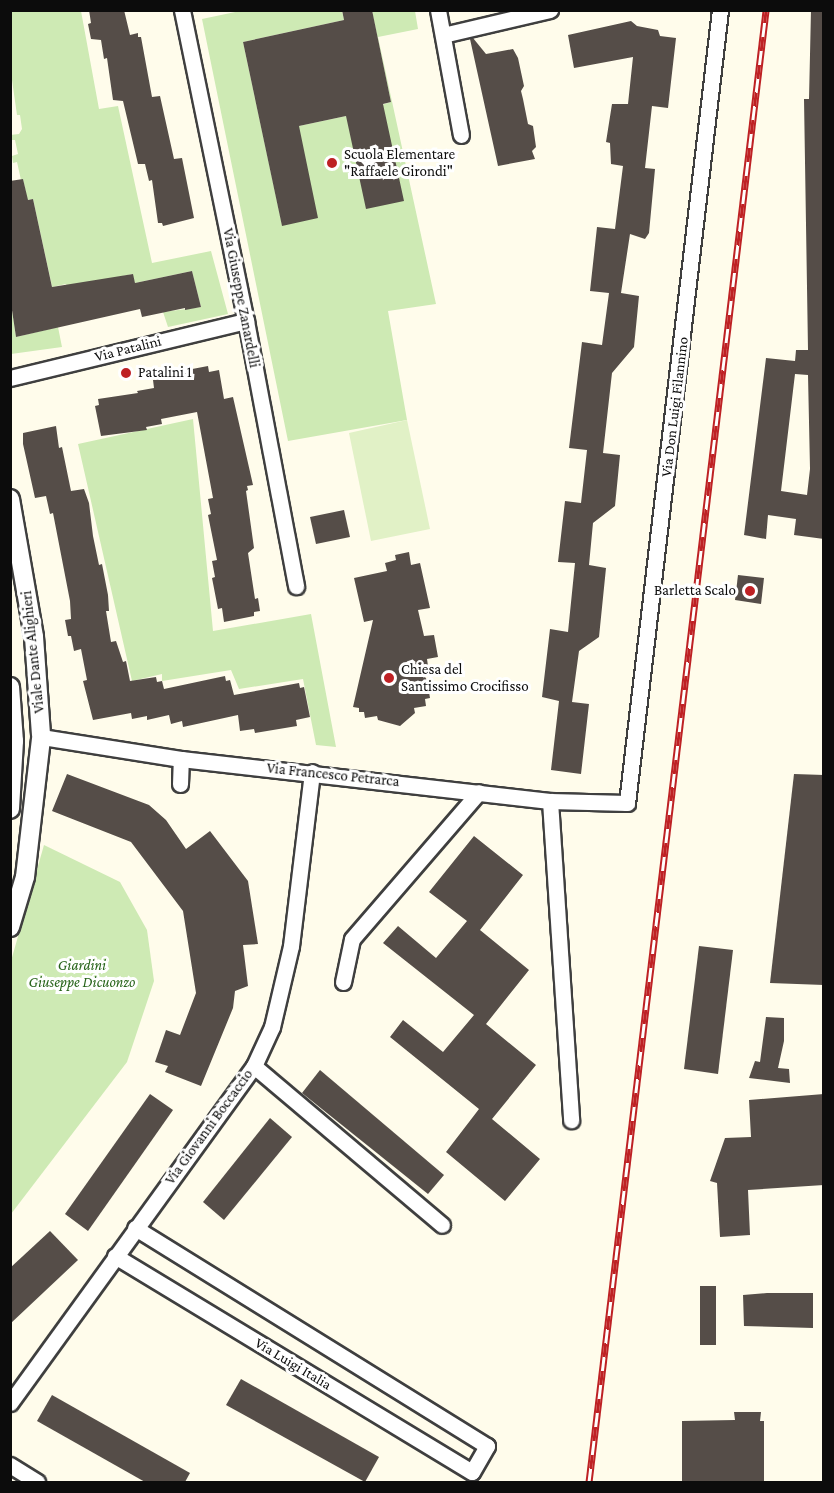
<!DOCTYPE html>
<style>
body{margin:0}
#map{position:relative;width:834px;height:1493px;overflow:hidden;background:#fffceb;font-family:"Crimson Pro",serif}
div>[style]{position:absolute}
.green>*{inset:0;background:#ceeab4}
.pitch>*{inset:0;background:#e1f1c6}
.building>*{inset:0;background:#554d48}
.roads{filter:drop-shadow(2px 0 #3f3f3f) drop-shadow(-2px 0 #3f3f3f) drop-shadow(0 2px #3f3f3f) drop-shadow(0 -2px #3f3f3f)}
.minor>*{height:15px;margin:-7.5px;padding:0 7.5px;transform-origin:7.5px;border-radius:7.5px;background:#fff}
.tertiary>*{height:18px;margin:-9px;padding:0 9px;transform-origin:9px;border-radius:9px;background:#fff}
.rail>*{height:7px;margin-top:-3.5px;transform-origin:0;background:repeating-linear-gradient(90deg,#fff 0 14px,#be2124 0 28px);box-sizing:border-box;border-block:2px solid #be2124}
.dots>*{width:16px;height:16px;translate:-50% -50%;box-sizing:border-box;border:3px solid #fff;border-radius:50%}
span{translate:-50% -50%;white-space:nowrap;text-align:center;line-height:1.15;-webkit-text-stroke:6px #fff;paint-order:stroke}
.poi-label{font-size:15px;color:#0c0c0c}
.left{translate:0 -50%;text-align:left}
.right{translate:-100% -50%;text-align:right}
.street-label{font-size:15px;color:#0c0c0c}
.park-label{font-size:15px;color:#28641b;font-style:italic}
.frame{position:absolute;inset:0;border:12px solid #0c0c0c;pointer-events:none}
</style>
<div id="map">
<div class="green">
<div style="clip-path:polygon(11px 11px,81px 11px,99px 109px,118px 106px,152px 263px,211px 251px,228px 314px,168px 327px,163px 312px,201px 307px,192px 271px,135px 283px,132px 274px,68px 288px,66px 284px,52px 287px,53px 291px,33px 199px,22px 201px,26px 193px,23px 179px,21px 180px,17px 162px,13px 163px,12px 156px,18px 154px,15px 140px,11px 140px,10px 135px,19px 134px,22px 129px,20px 115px,17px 115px,11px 73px)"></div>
<div style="clip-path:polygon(240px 11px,342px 11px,344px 20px,243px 42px,282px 225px,299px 126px,346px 116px,391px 102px,372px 11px,415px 11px,418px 29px,378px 37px,436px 304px,388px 311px,407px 420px,288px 441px,202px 19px)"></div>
<div style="clip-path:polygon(10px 297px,16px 337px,58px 327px,62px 347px,11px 354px)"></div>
<div style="clip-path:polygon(193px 419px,213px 631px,311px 614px,336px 747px,316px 745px,303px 679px,239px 689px,231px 670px,162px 681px,162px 674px,132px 681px,78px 444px)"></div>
<div style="clip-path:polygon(44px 845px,120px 882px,147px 930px,154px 981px,127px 1062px,11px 1214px,11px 961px)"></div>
</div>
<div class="pitch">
<div style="clip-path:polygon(407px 420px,430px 529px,371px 541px,349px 433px)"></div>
</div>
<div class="building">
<div style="clip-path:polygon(89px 10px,124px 10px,130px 35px,138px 33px,138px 37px,141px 37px,152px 97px,160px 96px,174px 159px,182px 158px,194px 218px,163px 226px,162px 223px,158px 223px,152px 180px,149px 181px,145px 164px,138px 164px,123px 101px,113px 100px,107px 58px,104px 59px,101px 40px,91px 39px,88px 24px,91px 23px)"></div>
<div style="clip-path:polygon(342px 10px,372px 10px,391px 102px,383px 104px,404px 201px,366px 209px,346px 116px,299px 126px,318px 218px,282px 226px,243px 42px,344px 20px)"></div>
<div style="clip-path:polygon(evenodd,811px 10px,824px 10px,824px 539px,794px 535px,796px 519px,768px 515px,766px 539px,744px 535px,766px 358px,795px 361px,796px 350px,808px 350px,804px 99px,809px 99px,811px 10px,795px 374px,808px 375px,810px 469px,807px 495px,781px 491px,795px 374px)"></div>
<div style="clip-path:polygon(631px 21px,637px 26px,658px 30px,660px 36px,676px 38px,668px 108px,652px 106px,645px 168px,655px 169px,649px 233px,645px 239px,630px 234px,621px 293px,639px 296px,634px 347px,612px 373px,603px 453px,620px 455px,615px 506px,593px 523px,589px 565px,606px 568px,599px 637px,579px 651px,572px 702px,589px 704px,581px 774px,551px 770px,559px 701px,542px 697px,550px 629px,568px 632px,575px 563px,558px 562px,565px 501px,581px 503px,587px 450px,569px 448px,582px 342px,602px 345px,609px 293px,590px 291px,597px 227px,615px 229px,623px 166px,611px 164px,610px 143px,606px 142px,612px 104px,628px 104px,633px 57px,574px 68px,568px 35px)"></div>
<div style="clip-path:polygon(473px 38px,486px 54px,513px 49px,518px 58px,524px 86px,521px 91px,523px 99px,528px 124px,533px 126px,536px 147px,532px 151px,535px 159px,498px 166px,470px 39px)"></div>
<div style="clip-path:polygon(23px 179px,28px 200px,33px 199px,52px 287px,133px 274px,135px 283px,192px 271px,201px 307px,185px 310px,185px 308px,142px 317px,140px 309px,16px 337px,10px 297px,10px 181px)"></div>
<div style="clip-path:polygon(208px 366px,209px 372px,219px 370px,224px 399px,233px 397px,253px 485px,247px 486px,248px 490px,246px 491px,254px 548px,248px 553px,255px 599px,258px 598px,260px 611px,254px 612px,254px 616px,224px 622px,222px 608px,218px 609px,212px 578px,215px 577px,212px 561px,217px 560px,208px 515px,211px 514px,208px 499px,213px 498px,197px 412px,161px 419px,162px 424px,146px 427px,147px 430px,101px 436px,95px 406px,99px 405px,98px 399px,138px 393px,137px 391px,154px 388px,153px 380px,166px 378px,166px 374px)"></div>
<div style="clip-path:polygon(56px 426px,59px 448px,62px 447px,71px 491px,84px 489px,89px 503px,93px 536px,99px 565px,102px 564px,108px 595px,109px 611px,106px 611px,111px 642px,116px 641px,123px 662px,126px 661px,130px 681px,156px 677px,157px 682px,162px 681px,164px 689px,225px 676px,226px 681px,230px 680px,234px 695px,299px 683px,300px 688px,304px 687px,310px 717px,296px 720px,297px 726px,255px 733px,254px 729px,240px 731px,238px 715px,183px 727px,182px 721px,171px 724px,169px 715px,147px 720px,147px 716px,132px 719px,131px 713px,93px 720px,83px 681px,87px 680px,81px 649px,74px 651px,71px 636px,68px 636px,65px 620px,71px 619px,70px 601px,53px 513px,50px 514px,46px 496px,35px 498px,23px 444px,23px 433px)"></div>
<div style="clip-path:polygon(344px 510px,350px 537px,316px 544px,310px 517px)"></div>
<div style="clip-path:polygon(409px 552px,411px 565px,420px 563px,430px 608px,418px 610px,424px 636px,434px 635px,438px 657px,427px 659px,428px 666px,421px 671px,433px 689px,429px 692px,430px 698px,425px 699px,426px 706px,414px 708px,415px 713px,400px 726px,378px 720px,377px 716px,365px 718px,364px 712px,359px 712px,359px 708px,353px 707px,373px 620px,364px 622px,354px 578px,387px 571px,385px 563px,396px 560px,395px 555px)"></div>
<div style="clip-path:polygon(738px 575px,764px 578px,761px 604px,735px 600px)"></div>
<div style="clip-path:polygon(67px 774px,149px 805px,166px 820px,186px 849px,210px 831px,248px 881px,258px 944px,243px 945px,248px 986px,235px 991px,233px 1008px,201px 1086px,165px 1072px,168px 1066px,155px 1062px,166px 1030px,180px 1035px,196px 993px,183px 911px,131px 842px,52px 811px)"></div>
<div style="clip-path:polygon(794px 774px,824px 775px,824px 985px,770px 983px)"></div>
<div style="clip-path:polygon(474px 836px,523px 875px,480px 930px,529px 970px,486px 1024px,536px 1065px,492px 1119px,540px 1159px,505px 1201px,446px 1152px,479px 1109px,390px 1037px,403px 1020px,443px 1052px,474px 1015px,383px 943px,398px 926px,436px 958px,467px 921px,429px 892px)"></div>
<div style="clip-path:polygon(699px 946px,733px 950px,718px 1074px,684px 1069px)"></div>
<div style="clip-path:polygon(766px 1017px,784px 1018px,784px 1041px,778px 1068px,789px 1069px,790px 1083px,749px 1078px,755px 1061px,760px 1062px)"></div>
<div style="clip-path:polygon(320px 1070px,444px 1175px,428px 1194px,302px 1093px)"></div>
<div style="clip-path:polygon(150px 1094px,173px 1110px,88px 1231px,65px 1214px)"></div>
<div style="clip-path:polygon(824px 1094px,824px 1185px,748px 1190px,750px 1235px,720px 1237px,717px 1183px,710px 1181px,725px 1138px,751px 1137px,749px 1100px)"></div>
<div style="clip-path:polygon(270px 1118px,292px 1137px,224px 1220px,203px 1202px)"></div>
<div style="clip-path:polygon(50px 1231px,78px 1260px,10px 1324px,10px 1268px)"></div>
<div style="clip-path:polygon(700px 1286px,716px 1286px,716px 1345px,700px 1345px)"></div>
<div style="clip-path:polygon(767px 1293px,813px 1293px,813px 1328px,744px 1326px,743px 1295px)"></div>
<div style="clip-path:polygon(241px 1379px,379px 1457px,365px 1482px,226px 1405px)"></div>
<div style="clip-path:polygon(52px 1395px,190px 1473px,185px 1482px,145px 1482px,37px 1421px)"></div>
<div style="clip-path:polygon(734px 1412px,761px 1412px,760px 1421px,764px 1421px,764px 1482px,682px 1482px,682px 1421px,735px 1420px)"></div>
</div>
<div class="roads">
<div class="minor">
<div style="left:182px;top:10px;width:318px;rotate:78.4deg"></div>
<div style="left:246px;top:321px;width:270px;rotate:79.3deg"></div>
<div style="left:438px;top:10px;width:127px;rotate:79.6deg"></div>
<div style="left:443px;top:35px;width:110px;rotate:-13.2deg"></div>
<div style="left:10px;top:378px;width:243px;rotate:-13.6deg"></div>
<div style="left:42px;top:737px;width:141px;rotate:9deg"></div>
<div style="left:181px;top:759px;width:371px;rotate:6.5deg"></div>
<div style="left:550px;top:801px;width:77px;rotate:1.5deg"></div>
<div style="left:627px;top:803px;width:798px;rotate:-83.31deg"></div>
<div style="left:180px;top:784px;width:25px;rotate:-88deg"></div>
<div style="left:550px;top:801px;width:320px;rotate:86.2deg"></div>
<div style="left:343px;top:982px;width:44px;rotate:-78.2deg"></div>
<div style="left:352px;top:939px;width:194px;rotate:-49.2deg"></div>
<div style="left:254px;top:1066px;width:246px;rotate:40.2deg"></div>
<div style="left:115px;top:1256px;width:417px;rotate:31.2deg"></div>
<div style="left:472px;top:1472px;width:30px;rotate:-60deg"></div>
<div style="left:487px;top:1446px;width:414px;rotate:-148.2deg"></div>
<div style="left:10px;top:1403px;width:416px;rotate:-54.1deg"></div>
<div style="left:254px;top:1066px;width:43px;rotate:-65.2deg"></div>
<div style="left:272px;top:1027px;width:83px;rotate:-76.8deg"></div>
<div style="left:291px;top:946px;width:175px;rotate:-83.1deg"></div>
<div style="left:10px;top:1465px;width:32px;rotate:32deg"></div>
</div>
<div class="tertiary">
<div style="left:10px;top:499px;width:140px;rotate:80.1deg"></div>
<div style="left:34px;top:637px;width:98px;rotate:85.9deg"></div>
<div style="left:10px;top:687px;width:54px;rotate:85.8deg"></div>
<div style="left:14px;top:741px;width:68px;rotate:93.4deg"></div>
<div style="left:10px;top:927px;width:52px;rotate:-73.3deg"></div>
<div style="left:25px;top:877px;width:139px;rotate:-83.4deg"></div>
</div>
</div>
<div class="rail">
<div style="left:589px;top:1482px;width:1483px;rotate:-83.14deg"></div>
</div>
<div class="dots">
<div style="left:332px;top:163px;background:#be2124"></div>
<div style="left:126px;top:373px;background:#be2124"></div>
<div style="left:750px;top:591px;background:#be2124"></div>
<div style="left:389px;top:678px;background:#be2124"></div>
</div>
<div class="poi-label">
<span class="left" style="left:344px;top:163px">Scuola Elementare<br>"Raffaele Girondi"</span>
<span class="left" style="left:138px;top:373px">Patalini 1</span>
<span class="right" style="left:736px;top:591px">Barletta Scalo</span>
<span class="left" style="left:401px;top:678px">Chiesa del<br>Santissimo Crocifisso</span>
</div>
<div class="street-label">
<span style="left:241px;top:298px;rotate:79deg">Via Giuseppe Zanardelli</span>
<span style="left:128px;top:349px;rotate:-14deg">Via Patalini</span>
<span style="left:675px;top:407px;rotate:-83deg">Via Don Luigi Filannino</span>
<span style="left:33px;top:652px;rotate:-96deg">Viale Dante Alighieri</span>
<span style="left:333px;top:775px;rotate:6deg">Via Francesco Petrarca</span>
<span style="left:209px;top:1127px;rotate:-54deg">Via Giovanni Boccaccio</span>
<span style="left:293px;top:1364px;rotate:31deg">Via Luigi Italia</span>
</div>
<div class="park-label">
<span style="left:82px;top:974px">Giardini<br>Giuseppe Dicuonzo</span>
</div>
<div class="frame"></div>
</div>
